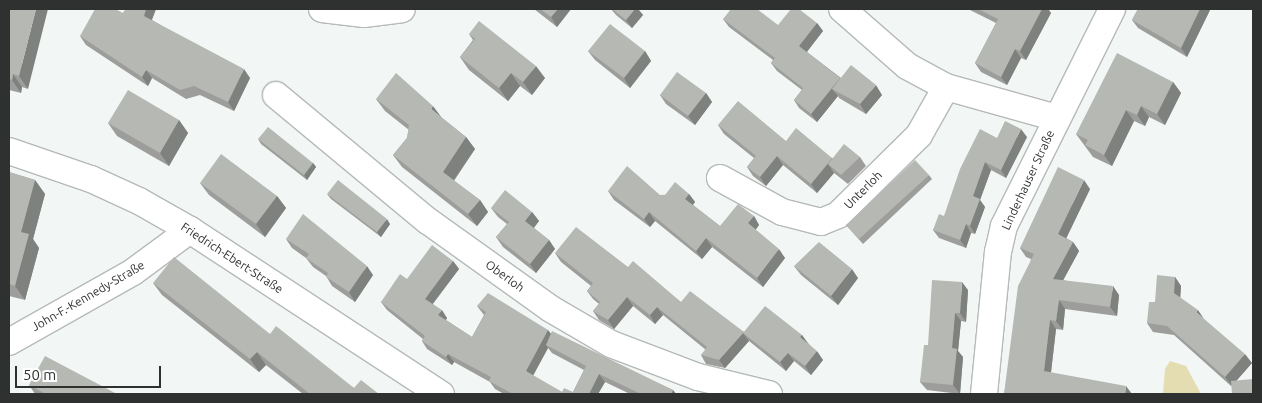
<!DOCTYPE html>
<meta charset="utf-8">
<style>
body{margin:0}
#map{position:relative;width:1262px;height:403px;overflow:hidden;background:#f2f7f5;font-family:Ubuntu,sans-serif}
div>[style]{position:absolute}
.green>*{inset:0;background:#e4ddb2}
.roads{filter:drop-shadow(1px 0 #b5bab8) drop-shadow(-1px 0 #b5bab8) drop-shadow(0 1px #b5bab8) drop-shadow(0 -1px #b5bab8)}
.minor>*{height:26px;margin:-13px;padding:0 13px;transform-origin:13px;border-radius:13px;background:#fff}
.wall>*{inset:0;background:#9d9e9b}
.shaded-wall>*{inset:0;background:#7f817e}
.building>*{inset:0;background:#b6b8b4}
span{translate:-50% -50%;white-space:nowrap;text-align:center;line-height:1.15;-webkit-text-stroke:5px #fff;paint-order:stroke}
.street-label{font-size:12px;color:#2f3130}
.frame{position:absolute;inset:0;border:10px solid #2f3130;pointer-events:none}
.scale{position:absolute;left:15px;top:366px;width:146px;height:22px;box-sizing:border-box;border:2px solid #2f3130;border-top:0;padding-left:6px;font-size:15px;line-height:18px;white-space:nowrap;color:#2f3130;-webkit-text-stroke:4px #fff;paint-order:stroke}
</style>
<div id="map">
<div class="green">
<div style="clip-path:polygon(1170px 361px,1186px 366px,1201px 394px,1163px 394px,1165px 369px)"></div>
</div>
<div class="roads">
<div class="minor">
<div style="left:322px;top:9px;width:42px;rotate:6.8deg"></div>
<div style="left:364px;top:14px;width:38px;rotate:-7deg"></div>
<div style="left:842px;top:9px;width:86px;rotate:41.2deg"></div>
<div style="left:907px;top:66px;width:44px;rotate:28.3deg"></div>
<div style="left:946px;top:87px;width:115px;rotate:15.6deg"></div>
<div style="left:276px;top:95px;width:197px;rotate:39.7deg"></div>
<div style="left:428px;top:221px;width:151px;rotate:35.6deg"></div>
<div style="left:551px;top:309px;width:69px;rotate:30.3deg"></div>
<div style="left:611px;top:344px;width:93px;rotate:20.8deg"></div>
<div style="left:698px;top:377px;width:73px;rotate:13.5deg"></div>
<div style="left:9px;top:151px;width:87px;rotate:18.9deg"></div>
<div style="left:91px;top:179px;width:53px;rotate:24.6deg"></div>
<div style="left:139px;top:201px;width:59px;rotate:29.6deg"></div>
<div style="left:190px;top:230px;width:300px;rotate:33.2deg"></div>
<div style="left:720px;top:178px;width:71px;rotate:28.7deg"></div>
<div style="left:782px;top:212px;width:40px;rotate:14.4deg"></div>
<div style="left:821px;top:222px;width:18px;rotate:-22deg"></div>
<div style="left:838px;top:215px;width:114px;rotate:-44.6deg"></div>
<div style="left:919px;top:135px;width:55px;rotate:-60.6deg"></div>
<div style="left:9px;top:342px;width:142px;rotate:-29.4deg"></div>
<div style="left:133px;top:272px;width:71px;rotate:-36.4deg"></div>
<div style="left:984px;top:394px;width:143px;rotate:-84.4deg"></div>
<div style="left:998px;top:252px;width:27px;rotate:-77deg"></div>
<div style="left:1004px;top:226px;width:242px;rotate:-63.5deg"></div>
</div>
</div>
<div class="wall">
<div style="clip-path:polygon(9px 9px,28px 89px,22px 87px,21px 93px,9px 90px)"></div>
<div style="clip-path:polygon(126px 9px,156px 9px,152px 20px,250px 78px,234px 111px,200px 95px,186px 99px,152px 78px,148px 86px,86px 45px,80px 36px,123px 13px)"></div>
<div style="clip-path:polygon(534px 9px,571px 9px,557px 27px)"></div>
<div style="clip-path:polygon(611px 9px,638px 9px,643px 15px,632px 28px,616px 15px)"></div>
<div style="clip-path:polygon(968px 9px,1048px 9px,1051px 13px,1026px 60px,1021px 58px,1007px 85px,981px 72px,975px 63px,996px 23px)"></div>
<div style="clip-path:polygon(1138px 9px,1209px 9px,1210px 10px,1187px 57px,1138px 28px,1132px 20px)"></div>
<div style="clip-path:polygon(723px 19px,778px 25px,817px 23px,823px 31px,807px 52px,841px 78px,882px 95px,866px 114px,839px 98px,838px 96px,817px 122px,799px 108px,794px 100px,802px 90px,777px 71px,771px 63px,773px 60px,729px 27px)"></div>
<div style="clip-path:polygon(469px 34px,545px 78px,532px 95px,520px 86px,508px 101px,469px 70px,460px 57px,473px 40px)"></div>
<div style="clip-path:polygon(588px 51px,645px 51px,651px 61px,630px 88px,595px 60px)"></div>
<div style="clip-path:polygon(1173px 82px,1181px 93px,1165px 125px,1149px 117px,1145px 126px,1134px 121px,1112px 166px,1093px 157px,1076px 134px)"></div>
<div style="clip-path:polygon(706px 93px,712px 102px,695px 125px,666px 104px,660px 95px)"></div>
<div style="clip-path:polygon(376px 99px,441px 117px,466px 137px,475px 149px,454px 181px,480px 200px,488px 212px,477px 226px,402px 167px,393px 155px,407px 138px,409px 130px,385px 111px)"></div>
<div style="clip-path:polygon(179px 120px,188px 133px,169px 166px,117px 136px,108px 123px)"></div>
<div style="clip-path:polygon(718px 125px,786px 141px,832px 158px,860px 157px,866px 166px,848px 184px,834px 173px,817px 193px,783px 165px,766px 186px,753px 176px,747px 167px,754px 158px,724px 134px)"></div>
<div style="clip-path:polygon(1027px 137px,1006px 178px,991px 170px,980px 200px,985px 207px,975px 234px,971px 233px,966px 248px,939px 238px,933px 230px,944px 216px,997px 138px)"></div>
<div style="clip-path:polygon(258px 139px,313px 163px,316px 167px,307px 180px,261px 144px)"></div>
<div style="clip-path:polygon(9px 172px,35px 180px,45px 194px,33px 239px,39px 248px,25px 300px,9px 296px)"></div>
<div style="clip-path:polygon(929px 175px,932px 179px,863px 244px,846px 225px)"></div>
<div style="clip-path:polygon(200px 183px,277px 196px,286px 208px,265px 237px,209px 195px)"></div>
<div style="clip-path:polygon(1090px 189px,1066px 238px,1073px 242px,1079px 251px,1063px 280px,1119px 295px,1117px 316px,1065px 309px,1063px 330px,1056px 329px,1051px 373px,1004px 394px,1031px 259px,1026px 257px,1020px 248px)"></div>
<div style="clip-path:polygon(608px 191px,660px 195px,689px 194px,695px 202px,693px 205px,720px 226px,754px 216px,759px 225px,755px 230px,785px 258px,763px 287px,712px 247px,702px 259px,655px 221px,650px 227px,614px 200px)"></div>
<div style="clip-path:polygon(327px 194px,390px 224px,381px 237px,331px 199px)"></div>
<div style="clip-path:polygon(491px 208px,532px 212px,539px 221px,534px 228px,549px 240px,555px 249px,536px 273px,503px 247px,496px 237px,507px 224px,498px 217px)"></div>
<div style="clip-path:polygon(286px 239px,373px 275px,355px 302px,332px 286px,326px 276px,313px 267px,306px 258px,292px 248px)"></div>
<div style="clip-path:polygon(555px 253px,628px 267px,681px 302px,744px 332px,802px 335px,808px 343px,823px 360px,811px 375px,794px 361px,786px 371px,749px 341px,725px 368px,706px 364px,701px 355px,706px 350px,663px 315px,655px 324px,633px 306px,614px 329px,599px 320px,593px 311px,599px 304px,593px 299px,587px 291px,591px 286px,561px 262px)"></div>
<div style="clip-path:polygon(evenodd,453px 261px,459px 269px,433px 304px,447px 318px,446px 320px,472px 337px,484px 315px,477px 306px,548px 330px,551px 334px,673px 390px,676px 394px,630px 394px,605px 382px,598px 394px,504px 394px,495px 389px,490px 382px,454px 362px,452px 365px,427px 349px,422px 341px,423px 339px,387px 310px,381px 302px,407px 279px,453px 261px,548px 348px,552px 353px,584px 370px,573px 392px,562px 392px,533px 376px,548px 348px)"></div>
<div style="clip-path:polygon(794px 266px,858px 278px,838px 305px,801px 275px)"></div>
<div style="clip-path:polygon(1175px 277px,1181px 286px,1180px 298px,1252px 363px,1231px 386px,1174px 335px,1153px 332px,1147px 323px,1155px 302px)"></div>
<div style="clip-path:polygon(153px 283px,270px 334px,354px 388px,379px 394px,303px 394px,266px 365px,259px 372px,162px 295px)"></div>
<div style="clip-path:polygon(968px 290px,966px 322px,961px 321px,958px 351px,963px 357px,960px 394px,927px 390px,920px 382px,928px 345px)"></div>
<div style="clip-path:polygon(29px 385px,117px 394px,35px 394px)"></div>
</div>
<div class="shaded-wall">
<div style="clip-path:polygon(36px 9px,48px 9px,28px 89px,19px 76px)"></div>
<div style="clip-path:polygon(146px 9px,156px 9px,150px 24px,144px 16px)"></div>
<div style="clip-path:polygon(558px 9px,571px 9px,557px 27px,551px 17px)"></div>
<div style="clip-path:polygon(635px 9px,638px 9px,643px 15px,632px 28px,626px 20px)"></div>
<div style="clip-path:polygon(1042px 9px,1048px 9px,1051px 13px,1026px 60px,1020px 51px)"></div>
<div style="clip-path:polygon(1200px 9px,1209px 9px,1210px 10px,1187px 57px,1181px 48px)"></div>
<div style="clip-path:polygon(817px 23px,823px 31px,805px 54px,799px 46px)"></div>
<div style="clip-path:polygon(1015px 49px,1021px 58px,1007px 85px,1001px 77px)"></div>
<div style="clip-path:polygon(645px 51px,651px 61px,630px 88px,624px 78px)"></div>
<div style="clip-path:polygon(536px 66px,545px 78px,532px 95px,523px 82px)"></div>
<div style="clip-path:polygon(244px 69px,250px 78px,234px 111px,228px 102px)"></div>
<div style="clip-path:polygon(146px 70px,152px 78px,148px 86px,142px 77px)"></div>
<div style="clip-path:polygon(511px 73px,520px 86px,508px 101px,499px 88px)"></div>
<div style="clip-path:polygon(13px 74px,22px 87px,21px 93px,12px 80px)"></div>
<div style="clip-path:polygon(840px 78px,832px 89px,838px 96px,817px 122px,811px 114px)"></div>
<div style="clip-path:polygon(1173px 82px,1181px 93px,1165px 125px,1157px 114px)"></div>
<div style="clip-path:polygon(876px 85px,882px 95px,866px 114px,860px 104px)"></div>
<div style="clip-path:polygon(706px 93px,712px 102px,695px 125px,688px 116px)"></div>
<div style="clip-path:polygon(433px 106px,442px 118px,431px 109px)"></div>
<div style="clip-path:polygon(1141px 106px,1149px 117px,1145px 126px,1137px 115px)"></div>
<div style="clip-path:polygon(1126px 110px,1134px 121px,1112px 166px,1104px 155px)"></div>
<div style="clip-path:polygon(179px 120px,188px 133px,169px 166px,160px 153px)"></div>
<div style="clip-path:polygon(1021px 129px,1027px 137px,1006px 178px,1001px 170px)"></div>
<div style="clip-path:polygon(466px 137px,475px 149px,451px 184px,443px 172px)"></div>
<div style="clip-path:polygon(777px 156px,783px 165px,766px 186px,760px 177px)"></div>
<div style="clip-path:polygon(985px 162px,991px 170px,980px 200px,985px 207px,975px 234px,970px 226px,973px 196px)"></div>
<div style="clip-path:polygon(313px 163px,316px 167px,307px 180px,304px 175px)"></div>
<div style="clip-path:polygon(828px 164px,834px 173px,817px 193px,811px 184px)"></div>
<div style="clip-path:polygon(35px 180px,45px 194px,33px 239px,39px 248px,25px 300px,15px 286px,21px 232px)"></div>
<div style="clip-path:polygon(1084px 180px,1090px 189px,1064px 243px,1058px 234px)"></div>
<div style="clip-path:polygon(689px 194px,695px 202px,691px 207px,685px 199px)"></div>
<div style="clip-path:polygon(277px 196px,286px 208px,265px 237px,256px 224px)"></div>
<div style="clip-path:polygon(480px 200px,488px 212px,477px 226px,468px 214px)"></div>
<div style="clip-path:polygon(532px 212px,539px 221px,531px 231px,525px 221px)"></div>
<div style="clip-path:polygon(649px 212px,655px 221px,650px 227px,644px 219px)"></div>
<div style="clip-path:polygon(754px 216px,759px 225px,754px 232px,748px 223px)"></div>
<div style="clip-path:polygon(387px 219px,390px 224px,381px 237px,377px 232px)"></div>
<div style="clip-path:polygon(966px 224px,971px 233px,966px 248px,960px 240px)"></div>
<div style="clip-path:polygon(706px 238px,712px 247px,702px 259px,696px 251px)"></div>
<div style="clip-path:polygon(549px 240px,555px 249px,536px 273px,530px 264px)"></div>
<div style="clip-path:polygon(1073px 242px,1079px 251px,1059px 288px,1053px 279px)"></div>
<div style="clip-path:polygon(779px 249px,785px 258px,763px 287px,757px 278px)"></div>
<div style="clip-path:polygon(453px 261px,459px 269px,430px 307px,425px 299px)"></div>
<div style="clip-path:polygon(367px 266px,373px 275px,355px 302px,349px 292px)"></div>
<div style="clip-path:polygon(852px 269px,858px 278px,838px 305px,831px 296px)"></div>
<div style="clip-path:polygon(1175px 277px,1181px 286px,1180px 302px,1174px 293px)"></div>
<div style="clip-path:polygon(962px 282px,968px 290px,966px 322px,960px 313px)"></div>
<div style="clip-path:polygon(1113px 286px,1119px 295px,1117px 316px,1110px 307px)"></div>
<div style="clip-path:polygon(627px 297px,633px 306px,614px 329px,608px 320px)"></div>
<div style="clip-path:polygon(1059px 300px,1065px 309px,1063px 330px,1056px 321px)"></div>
<div style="clip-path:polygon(657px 307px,663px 315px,655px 324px,650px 315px)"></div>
<div style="clip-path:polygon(442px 310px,447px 318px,444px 323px,438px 315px)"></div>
<div style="clip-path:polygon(1198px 310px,1204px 319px,1196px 312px)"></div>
<div style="clip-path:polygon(955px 313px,961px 321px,958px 351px,963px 357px,960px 394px,953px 385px,952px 348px)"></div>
<div style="clip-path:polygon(1050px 320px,1056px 329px,1050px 380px,1044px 371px)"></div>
<div style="clip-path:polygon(548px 330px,554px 338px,546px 345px,548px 348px,531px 379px,526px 371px)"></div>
<div style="clip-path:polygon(744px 332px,743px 333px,749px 341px,725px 368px,719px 360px)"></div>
<div style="clip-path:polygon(802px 335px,808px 344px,800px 337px)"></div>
<div style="clip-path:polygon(817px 351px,823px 360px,811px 375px,805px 366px)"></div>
<div style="clip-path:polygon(257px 352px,266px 365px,259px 372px,250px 359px)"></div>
<div style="clip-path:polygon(788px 353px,794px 361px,786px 371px,780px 362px)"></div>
<div style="clip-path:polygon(448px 354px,454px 362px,452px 365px,446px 357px)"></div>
<div style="clip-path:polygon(1245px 354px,1252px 363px,1232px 386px,1225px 377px)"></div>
<div style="clip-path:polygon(599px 374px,605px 382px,598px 394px,589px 394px)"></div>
<div style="clip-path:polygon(1126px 386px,1132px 394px,1125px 394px)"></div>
<div style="clip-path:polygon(673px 390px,676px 394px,671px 394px)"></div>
</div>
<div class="building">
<div style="clip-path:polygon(9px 9px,36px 9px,19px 76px,13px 74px,12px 80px,9px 79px)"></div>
<div style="clip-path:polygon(95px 9px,115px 9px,123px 13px,126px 9px,146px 9px,144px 16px,244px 69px,228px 102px,194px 86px,180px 90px,146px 70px,142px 77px,80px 36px)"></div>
<div style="clip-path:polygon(540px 9px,558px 9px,551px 17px)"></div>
<div style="clip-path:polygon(612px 9px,635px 9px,626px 20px)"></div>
<div style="clip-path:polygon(731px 9px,757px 9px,778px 25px,791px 9px,799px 9px,817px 23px,799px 46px,840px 78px,811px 114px,794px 100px,803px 88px,771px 63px,775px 58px,723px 19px)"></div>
<div style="clip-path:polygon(978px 9px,1042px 9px,1020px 51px,1015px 49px,1001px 77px,975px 63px,998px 19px)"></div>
<div style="clip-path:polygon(1138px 9px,1200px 9px,1181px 48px,1132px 20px)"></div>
<div style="clip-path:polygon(479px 21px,536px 66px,523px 82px,511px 73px,499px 88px,460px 57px,475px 39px,469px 34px)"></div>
<div style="clip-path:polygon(610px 24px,645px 51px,624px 78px,588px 51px)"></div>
<div style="clip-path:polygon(1117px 53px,1173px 82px,1157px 114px,1141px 106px,1137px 115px,1126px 110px,1104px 155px,1085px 145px,1088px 140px,1076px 134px)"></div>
<div style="clip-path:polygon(851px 65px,876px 85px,860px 104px,832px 89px)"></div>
<div style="clip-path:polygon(677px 72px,706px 93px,688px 116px,660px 95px)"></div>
<div style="clip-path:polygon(396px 73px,433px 106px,431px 109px,466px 137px,443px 172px,480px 200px,468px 214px,393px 155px,407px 138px,409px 125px,376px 99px)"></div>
<div style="clip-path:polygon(128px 90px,179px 120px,160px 153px,108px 123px)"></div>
<div style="clip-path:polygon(738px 101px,786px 141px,796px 128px,832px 158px,811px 184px,777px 156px,760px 177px,747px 167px,756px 156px,718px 125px)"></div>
<div style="clip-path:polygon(1005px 121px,1021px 129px,1001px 170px,985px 162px,973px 196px,980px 199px,970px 226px,966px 224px,960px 240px,933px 230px,939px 214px,944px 216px,960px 169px,980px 129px,997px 138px)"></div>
<div style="clip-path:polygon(268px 127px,313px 163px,304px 175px,258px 139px)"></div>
<div style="clip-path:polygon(844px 144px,860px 157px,841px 175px,828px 164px)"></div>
<div style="clip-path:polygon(221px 154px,277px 196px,256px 224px,200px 183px)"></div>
<div style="clip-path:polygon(915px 160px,929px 175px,859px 239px,846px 225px)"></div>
<div style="clip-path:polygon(627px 166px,660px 195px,665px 195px,675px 182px,689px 194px,685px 199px,720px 226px,738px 204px,754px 216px,748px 223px,779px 249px,757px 278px,706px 238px,696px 251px,649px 212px,644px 219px,608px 191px)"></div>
<div style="clip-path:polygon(1058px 167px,1084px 180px,1058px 234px,1073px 242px,1053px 279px,1113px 286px,1110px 307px,1059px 300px,1056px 321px,1050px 320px,1044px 371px,1126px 386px,1125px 394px,1004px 394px,1018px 286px,1034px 254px,1020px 248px)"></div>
<div style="clip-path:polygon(9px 172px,35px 180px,21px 232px,29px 234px,15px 286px,9px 284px)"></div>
<div style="clip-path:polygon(338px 180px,387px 219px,377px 232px,327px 194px)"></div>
<div style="clip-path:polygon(505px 190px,532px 212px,525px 221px,549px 240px,530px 264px,496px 237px,509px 222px,491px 208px)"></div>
<div style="clip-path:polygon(303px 214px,367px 266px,349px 292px,326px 277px,328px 273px,306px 258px,309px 254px,286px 239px)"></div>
<div style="clip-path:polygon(576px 227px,628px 267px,633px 261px,681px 302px,690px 291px,744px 332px,719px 360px,701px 355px,707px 347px,657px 307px,650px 315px,627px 297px,608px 320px,593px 311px,600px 302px,587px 291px,593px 283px,555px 253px)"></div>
<div style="clip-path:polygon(819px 242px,852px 269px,831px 296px,794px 266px)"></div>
<div style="clip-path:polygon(432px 245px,453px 261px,425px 299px,442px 310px,438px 315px,472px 337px,486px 312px,477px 306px,488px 293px,548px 330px,526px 371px,562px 392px,564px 388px,573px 392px,586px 366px,546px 345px,552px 331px,673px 390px,671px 394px,641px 394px,599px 374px,589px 394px,513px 394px,489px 381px,491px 377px,448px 354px,446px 357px,422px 341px,425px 336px,381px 302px,400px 274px,407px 279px)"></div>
<div style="clip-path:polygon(174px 257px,270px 334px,276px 326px,354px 388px,361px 380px,379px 394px,310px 394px,257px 352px,250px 359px,153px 283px)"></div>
<div style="clip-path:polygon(1157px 275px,1175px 277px,1174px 293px,1198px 310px,1196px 312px,1245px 354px,1225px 377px,1167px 326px,1147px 323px,1149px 302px,1155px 302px)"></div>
<div style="clip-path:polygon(932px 280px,962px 282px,960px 313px,955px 313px,952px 348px,957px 349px,953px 385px,920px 382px,924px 345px,928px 345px)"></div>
<div style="clip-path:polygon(765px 306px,802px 335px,800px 337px,817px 351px,805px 366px,788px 353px,780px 362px,743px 333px)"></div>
<div style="clip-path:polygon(45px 356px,117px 394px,46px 394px,29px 385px)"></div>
<div style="clip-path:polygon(1253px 379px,1253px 394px,1232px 394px,1231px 381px)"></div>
</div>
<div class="street-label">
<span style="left:1028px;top:180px;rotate:-65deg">Linderhauser Straße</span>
<span style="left:863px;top:190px;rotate:-45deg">Unterloh</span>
<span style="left:232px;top:258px;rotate:33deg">Friedrich-Ebert-Straße</span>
<span style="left:505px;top:276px;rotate:36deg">Oberloh</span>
<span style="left:88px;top:296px;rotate:-30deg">John-F.-Kennedy-Straße</span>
</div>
<div class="frame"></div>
<div class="scale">50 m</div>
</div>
